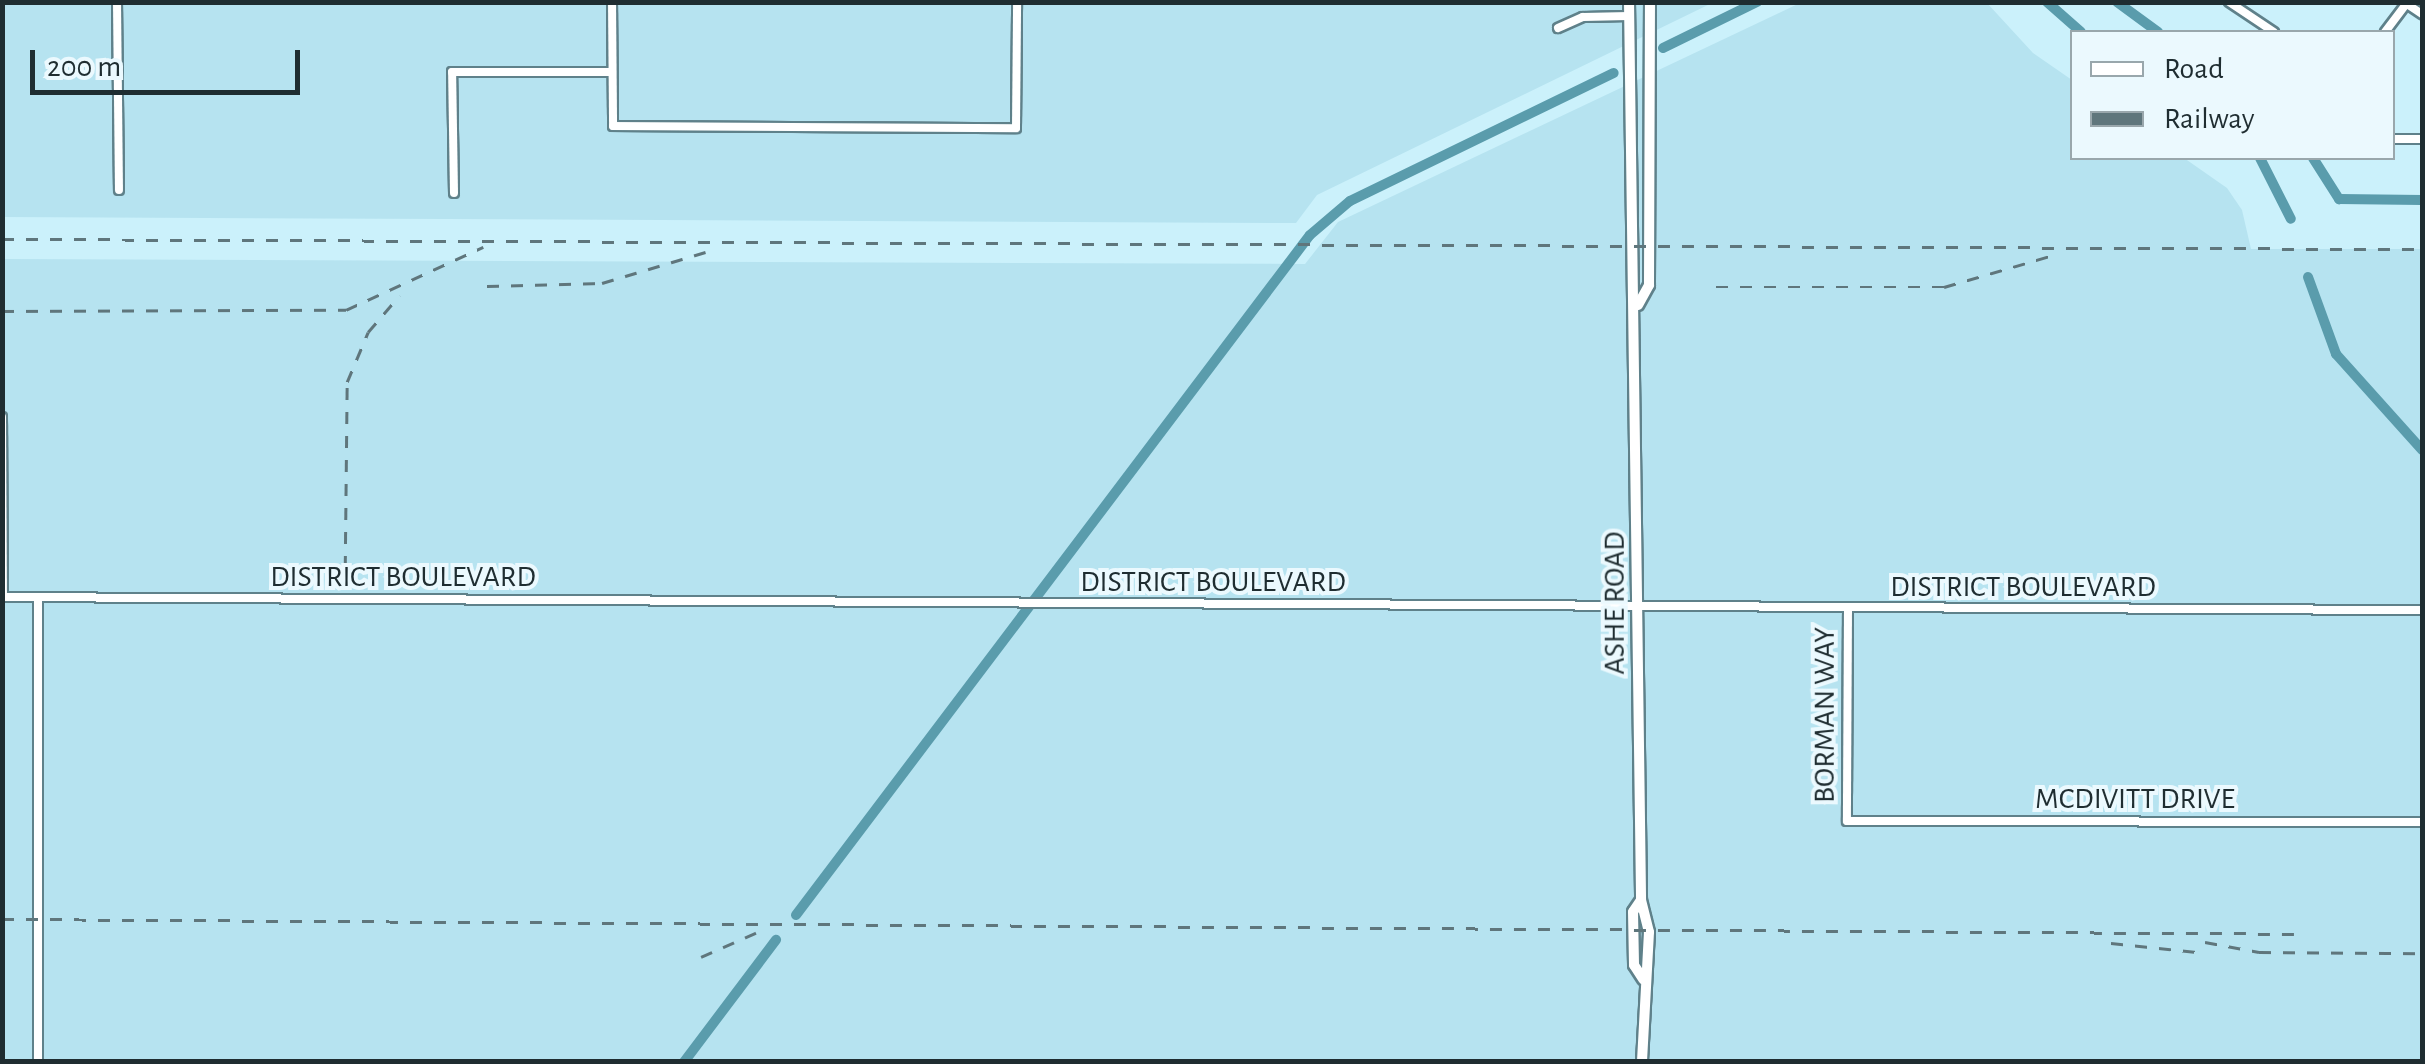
<!DOCTYPE html>
<style>
body{margin:0}
#map{position:relative;width:2425px;height:1064px;overflow:hidden;background:#cbf1fb;font-family:"Alegreya Sans",sans-serif}
div>[style]{position:absolute}
.built>*{inset:0;background:#b6e3f0}
.canal>*{height:10px;margin:-5px;padding:0 5px;transform-origin:5px;border-radius:5px;background:#5a9cac}
.roads{filter:drop-shadow(2px 0 #5f818a) drop-shadow(-2px 0 #5f818a) drop-shadow(0 2px #5f818a) drop-shadow(0 -2px #5f818a)}
.minor>*{height:8px;margin:-4px;padding:0 4px;transform-origin:4px;border-radius:4px;background:#fff}
.tertiary>*{height:10px;margin:-5px;padding:0 5px;transform-origin:5px;border-radius:5px;background:#fff}
.rail>*{height:2.5px;margin-top:-1.25px;transform-origin:0;background:repeating-linear-gradient(90deg,#5f767c 0 12px,transparent 0 24px)}
span{translate:-50% -50%;white-space:nowrap;text-align:center;line-height:1.15;-webkit-text-stroke:8px #ebf9fe;paint-order:stroke}
.street-label{font-size:30px;color:#1f2d31}
.frame{position:absolute;inset:0;border:5px solid #1f2d31;pointer-events:none}
.legend{position:absolute;left:2070px;top:30px;width:325px;height:130px;box-sizing:border-box;background:#ebf9fe;border:2px solid #99a7ac;margin:0;padding:12px 18px;list-style:none;font-size:30px;color:#1f2d31}
.legend li{display:flex;align-items:center;gap:20px;height:50px}
.legend b{width:50px;border:2px solid #99a7ac}
.scale{position:absolute;left:30px;top:50px;width:270px;height:45px;box-sizing:border-box;border:5px solid #1f2d31;border-top:0;padding-left:12px;font-size:30px;line-height:35px;white-space:nowrap;color:#1f2d31;-webkit-text-stroke:8px #ebf9fe;paint-order:stroke}
</style>
<div id="map">
<div class="built">
<div style="clip-path:polygon(1802px 2px,1987px 3px,2033px 53px,2072px 80px,2072px 158px,2184px 158px,2227px 188px,2242px 210px,2251px 249px,2422px 249px,2422px 1061px,3px 1062px,3px 259px,1305px 264px,1338px 222px)"></div>
<div style="clip-path:polygon(3px 3px,1712px 3px,1317px 195px,1296px 223px,3px 217px)"></div>
</div>
<div class="canal">
<div style="left:2047px;top:2px;width:45px;rotate:41.4deg"></div>
<div style="left:2117px;top:2px;width:51px;rotate:36.2deg"></div>
<div style="left:1663px;top:48px;width:105px;rotate:-26.1deg"></div>
<div style="left:2260px;top:158px;width:68px;rotate:63.1deg"></div>
<div style="left:2313px;top:158px;width:49px;rotate:57.6deg"></div>
<div style="left:2339px;top:199px;width:83px;rotate:0.7deg"></div>
<div style="left:2308px;top:277px;width:82px;rotate:70deg"></div>
<div style="left:2336px;top:354px;width:129px;rotate:48.1deg"></div>
<div style="left:796px;top:915px;width:852px;rotate:-52.92deg"></div>
<div style="left:1310px;top:235px;width:52px;rotate:-40.4deg"></div>
<div style="left:1350px;top:201px;width:293px;rotate:-25.9deg"></div>
<div style="left:684px;top:1062px;width:153px;rotate:-53deg"></div>
</div>
<div class="roads">
<div class="minor">
<div style="left:117px;top:2px;width:188px;rotate:89.4deg"></div>
<div style="left:612px;top:2px;width:124px;rotate:89.5deg"></div>
<div style="left:613px;top:126px;width:403px;rotate:0.3deg"></div>
<div style="left:1016px;top:128px;width:126px;rotate:-89.5deg"></div>
<div style="left:2229px;top:2px;width:54px;rotate:33.7deg"></div>
<div style="left:2404px;top:2px;width:22px;rotate:34deg"></div>
<div style="left:1558px;top:28px;width:27px;rotate:-24deg"></div>
<div style="left:1583px;top:17px;width:46px;rotate:-1.2deg"></div>
<div style="left:2385px;top:32px;width:35px;rotate:-53deg"></div>
<div style="left:2392px;top:139px;width:30px"></div>
<div style="left:454px;top:193px;width:121px;rotate:-90.9deg"></div>
<div style="left:452px;top:72px;width:160px"></div>
<div style="left:2px;top:417px;width:180px;rotate:89.7deg"></div>
<div style="left:2px;top:597px;width:2420px;rotate:0.31deg"></div>
<div style="left:1848px;top:609px;width:212px;rotate:90.3deg"></div>
<div style="left:1847px;top:821px;width:575px;rotate:0.1deg"></div>
<div style="left:38px;top:1062px;width:465px;rotate:-90deg"></div>
</div>
<div class="tertiary">
<div style="left:1629px;top:2px;width:898px;rotate:89.23deg"></div>
<div style="left:1641px;top:900px;width:33px;rotate:76deg"></div>
<div style="left:1649px;top:932px;width:130px;rotate:93.1deg"></div>
<div style="left:1638px;top:305px;width:23px;rotate:-61deg"></div>
<div style="left:1649px;top:285px;width:283px;rotate:-89.8deg"></div>
<div style="left:1641px;top:900px;width:14px;rotate:124deg"></div>
<div style="left:1633px;top:912px;width:53px;rotate:88.9deg"></div>
<div style="left:1634px;top:965px;width:17px;rotate:57deg"></div>
</div>
</div>
<div class="rail">
<div style="left:2px;top:239px;width:2420px;rotate:0.24deg"></div>
<div style="left:487px;top:286px;width:115px;rotate:-1.5deg"></div>
<div style="left:602px;top:283px;width:115px;rotate:-16.7deg"></div>
<div style="left:1716px;top:287px;width:228px"></div>
<div style="left:1944px;top:287px;width:118px;rotate:-16.3deg"></div>
<div style="left:2px;top:311px;width:344px;rotate:-0.2deg"></div>
<div style="left:346px;top:310px;width:151px;rotate:-24.7deg"></div>
<div style="left:345px;top:568px;width:186px;rotate:-89.4deg"></div>
<div style="left:347px;top:382px;width:54px;rotate:-67.2deg"></div>
<div style="left:368px;top:332px;width:48px;rotate:-49.3deg"></div>
<div style="left:2px;top:919px;width:2298px;rotate:0.37deg"></div>
<div style="left:2205px;top:942px;width:55px;rotate:10.5deg"></div>
<div style="left:2259px;top:952px;width:163px;rotate:0.4deg"></div>
<div style="left:2111px;top:943px;width:86px;rotate:6deg"></div>
<div style="left:701px;top:957px;width:64px;rotate:-23.8deg"></div>
</div>
<div class="street-label">
<span style="left:403px;top:577px">DISTRICT BOULEVARD</span>
<span style="left:1213px;top:582px">DISTRICT BOULEVARD</span>
<span style="left:2023px;top:587px">DISTRICT BOULEVARD</span>
<span style="left:1615px;top:603px;rotate:-90deg">ASHE ROAD</span>
<span style="left:1825px;top:715px;rotate:-90deg">BORMAN WAY</span>
<span style="left:2135px;top:799px">MCDIVITT DRIVE</span>
</div>
<div class="frame"></div>
<ul class="legend">
<li><b style="height:12px;background:#fff"></b>Road</li>
<li><b style="height:12px;background:#5f767c"></b>Railway</li>
</ul>
<div class="scale">200 m</div>
</div>
